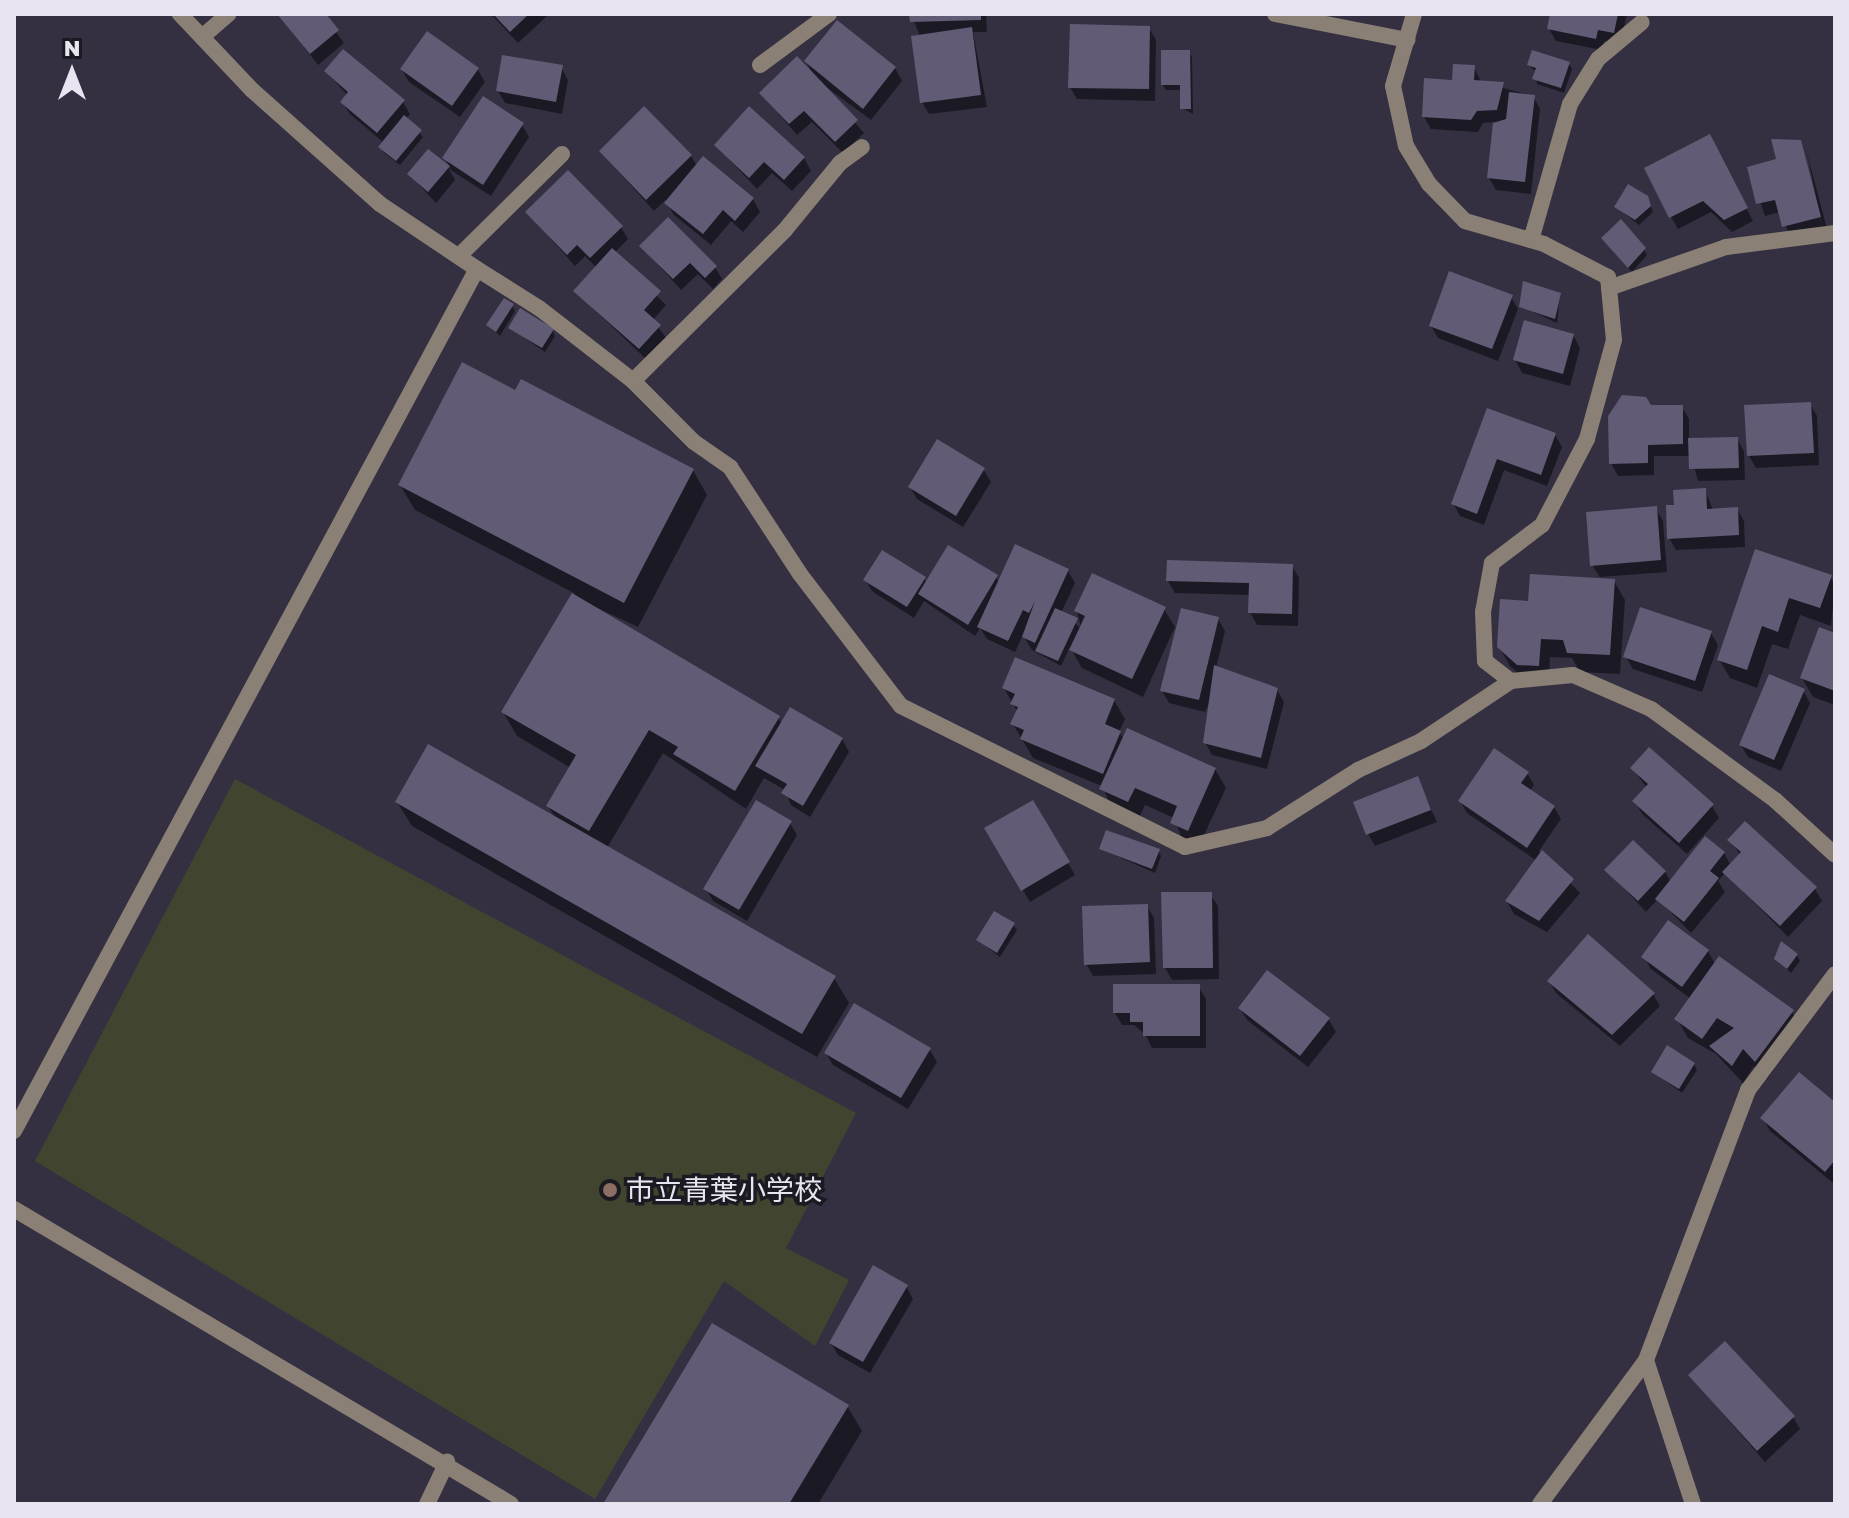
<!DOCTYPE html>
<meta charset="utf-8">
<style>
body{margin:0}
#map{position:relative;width:1849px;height:1518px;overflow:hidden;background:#343042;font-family:"Golos Text","Noto Sans JP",sans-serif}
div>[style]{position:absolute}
.green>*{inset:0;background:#41452f}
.shadow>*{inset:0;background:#0007}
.building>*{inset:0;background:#625b76}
.minor>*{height:16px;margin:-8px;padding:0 8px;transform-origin:8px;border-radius:8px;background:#8a8075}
.tertiary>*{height:16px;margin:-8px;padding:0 8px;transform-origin:8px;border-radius:8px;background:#8a8075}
.dots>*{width:22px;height:22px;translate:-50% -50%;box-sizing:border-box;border:4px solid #1b1922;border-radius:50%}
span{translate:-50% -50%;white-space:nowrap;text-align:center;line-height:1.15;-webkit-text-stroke:7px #1b1922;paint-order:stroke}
.poi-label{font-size:28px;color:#e8e5f1}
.left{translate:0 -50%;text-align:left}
.frame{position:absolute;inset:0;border:16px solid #e8e5f1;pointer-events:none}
.north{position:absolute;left:32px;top:32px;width:80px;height:80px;-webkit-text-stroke:6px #1b1922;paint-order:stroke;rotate:0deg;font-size:22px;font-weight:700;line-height:32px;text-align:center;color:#e8e5f1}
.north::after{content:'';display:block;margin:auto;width:28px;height:36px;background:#e8e5f1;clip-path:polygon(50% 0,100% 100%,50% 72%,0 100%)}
</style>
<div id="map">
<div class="green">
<div style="clip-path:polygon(235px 779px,856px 1113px,786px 1248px,849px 1280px,815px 1346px,724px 1281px,595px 1499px,35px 1161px)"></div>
</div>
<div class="shadow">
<div style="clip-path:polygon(279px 14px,323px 14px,344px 43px,318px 65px)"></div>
<div style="clip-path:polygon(491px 14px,546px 14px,547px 16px,518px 43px)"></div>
<div style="clip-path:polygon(911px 14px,986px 14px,987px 32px,973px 32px,987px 107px,929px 114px,922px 102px,920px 36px)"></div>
<div style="clip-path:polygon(1552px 14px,1627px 14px,1620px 45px,1604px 41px,1602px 50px,1556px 41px,1549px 29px)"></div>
<div style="clip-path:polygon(1149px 28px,1156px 40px,1155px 101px,1077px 99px,1070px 87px)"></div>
<div style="clip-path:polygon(1189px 52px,1192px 57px,1193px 114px,1182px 108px,1182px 90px,1166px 90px,1163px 85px)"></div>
<div style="clip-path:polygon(806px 61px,895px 68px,902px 81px,871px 120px,818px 81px,864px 133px,843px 153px,812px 122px,797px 135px,761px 93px,813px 74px)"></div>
<div style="clip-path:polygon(1569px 64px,1572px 69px,1564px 93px,1537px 84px,1536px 72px,1529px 65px)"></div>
<div style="clip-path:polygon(561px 67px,568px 80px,562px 114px,505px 103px,498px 91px)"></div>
<div style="clip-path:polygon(1474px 67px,1481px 82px,1533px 96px,1540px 109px,1531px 194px,1496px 190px,1489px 178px,1495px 122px,1483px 123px,1478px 132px,1431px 129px,1424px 117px)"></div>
<div style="clip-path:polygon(402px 70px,478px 70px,485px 82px,460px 117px,409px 82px)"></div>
<div style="clip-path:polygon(326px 71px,403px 102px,410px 114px,406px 119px,423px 137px,400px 165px,383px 152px,384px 143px,350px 114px,342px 102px,348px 96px)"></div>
<div style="clip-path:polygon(522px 125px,529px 137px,491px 196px,449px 169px,455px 180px,436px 203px,409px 174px,429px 152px,451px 170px,445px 158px)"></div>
<div style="clip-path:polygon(1800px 142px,1822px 227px,1807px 153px,1827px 229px,1791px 238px,1780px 212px,1765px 216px,1749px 168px,1778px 161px)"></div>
<div style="clip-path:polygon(716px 145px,804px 158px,811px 171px,792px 191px,772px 173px,757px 189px)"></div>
<div style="clip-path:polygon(1716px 149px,1753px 221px,1732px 232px,1711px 212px,1678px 229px,1671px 217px)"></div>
<div style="clip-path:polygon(601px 152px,691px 156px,697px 166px,753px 199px,760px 212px,743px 232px,731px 221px,711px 245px,674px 215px,665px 200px,654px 211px)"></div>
<div style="clip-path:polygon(1650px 204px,1653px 212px,1639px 225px,1616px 207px)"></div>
<div style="clip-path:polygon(527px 212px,621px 227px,628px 239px,614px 253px,666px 305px,653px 320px,666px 338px,647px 360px,576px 292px,597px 268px,585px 256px,575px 266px)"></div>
<div style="clip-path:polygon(1607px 244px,1644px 249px,1647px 255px,1632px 272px)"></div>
<div style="clip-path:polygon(641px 246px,715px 267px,722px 279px,713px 289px,698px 274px,681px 290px)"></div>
<div style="clip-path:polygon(1560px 295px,1557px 323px,1521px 306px)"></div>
<div style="clip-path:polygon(1511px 297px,1518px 309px,1498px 361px,1438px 338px,1431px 326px)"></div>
<div style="clip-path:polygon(512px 306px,515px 311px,500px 336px,489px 325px)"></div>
<div style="clip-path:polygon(511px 328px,552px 330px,555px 336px,545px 352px)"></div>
<div style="clip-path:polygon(1573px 335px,1580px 348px,1570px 386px,1522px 373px,1515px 360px)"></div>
<div style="clip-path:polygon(516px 392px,693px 470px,707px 495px,638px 627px,578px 599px,778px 717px,782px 724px,842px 739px,849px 752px,810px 817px,791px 805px,785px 790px,764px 778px,746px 809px,663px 753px,607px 848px,834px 978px,849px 1003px,817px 1057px,412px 826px,397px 802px,556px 819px,548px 806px,571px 768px,517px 736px,503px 712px,574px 593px,415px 510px,400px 485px)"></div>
<div style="clip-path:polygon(1810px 404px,1817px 416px,1819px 465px,1756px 468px,1749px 456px)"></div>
<div style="clip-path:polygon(1650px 407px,1682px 407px,1689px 419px,1689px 440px,1737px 439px,1744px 451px,1745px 480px,1698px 481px,1691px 456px,1654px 456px,1654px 475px,1618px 476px,1611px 463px)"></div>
<div style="clip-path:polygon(1488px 410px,1555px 435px,1562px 447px,1547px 486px,1504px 470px,1484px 525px,1460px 516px,1453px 503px)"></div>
<div style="clip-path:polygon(983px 469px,991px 482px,963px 527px,917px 499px,910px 487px)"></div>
<div style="clip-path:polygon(1705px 490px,1713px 510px,1737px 509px,1744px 521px,1745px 547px,1676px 550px,1669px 538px,1676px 507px)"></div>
<div style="clip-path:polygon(1656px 509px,1663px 521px,1667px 572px,1600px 577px,1592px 565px)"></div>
<div style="clip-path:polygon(1756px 552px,1830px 577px,1835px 585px,1831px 626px,1800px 615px,1788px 649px,1772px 644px,1757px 688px,1730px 678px,1719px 659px)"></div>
<div style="clip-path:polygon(1292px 566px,1299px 578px,1298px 626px,1257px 625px,1250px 612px,1250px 595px,1175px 593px,1168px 581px)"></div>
<div style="clip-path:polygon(1068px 571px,1075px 583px,1061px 613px,1081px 628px,1077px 611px,1164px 609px,1175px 627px,1143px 697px,1082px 668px,1070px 647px,1061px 666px,1032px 650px,1023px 635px,1015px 652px,987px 639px,980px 628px,975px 636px,924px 601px,914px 618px,873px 592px,865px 580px,924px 578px,927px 583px,996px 577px,1000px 583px)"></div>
<div style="clip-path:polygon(1614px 581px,1625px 600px,1620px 674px,1580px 672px,1572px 658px,1550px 657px,1549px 684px,1529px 683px,1510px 666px,1499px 647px,1530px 603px)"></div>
<div style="clip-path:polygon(1218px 619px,1225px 631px,1216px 668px,1277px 690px,1284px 702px,1267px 769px,1212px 755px,1205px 742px,1211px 699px,1205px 712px,1169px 703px,1162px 691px)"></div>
<div style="clip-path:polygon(1711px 633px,1718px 645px,1702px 692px,1633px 669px,1626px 657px)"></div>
<div style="clip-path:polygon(1835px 635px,1835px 705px,1813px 697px,1802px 678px)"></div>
<div style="clip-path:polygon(1004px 688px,1114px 700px,1125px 719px,1119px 732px,1124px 739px,1215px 769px,1226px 788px,1198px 848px,1183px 841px,1174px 818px,1145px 805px,1138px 820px,1112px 808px,1102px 786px,1033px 758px,1013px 724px,1018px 713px)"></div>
<div style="clip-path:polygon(1803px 690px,1810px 703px,1781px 771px,1748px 757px,1741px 745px)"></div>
<div style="clip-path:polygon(1633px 769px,1712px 806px,1719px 818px,1687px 854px,1642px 814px,1635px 801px,1647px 788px)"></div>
<div style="clip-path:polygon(1527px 773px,1534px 785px,1530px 791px,1554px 807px,1561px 819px,1539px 851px,1580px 893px,1547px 932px,1514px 914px,1507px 902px,1537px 861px,1467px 813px,1460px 801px)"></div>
<div style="clip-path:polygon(1417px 779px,1437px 822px,1375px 846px,1368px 834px)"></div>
<div style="clip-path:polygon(1033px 803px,1075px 875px,1030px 902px,987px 829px)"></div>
<div style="clip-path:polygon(790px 823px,797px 835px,747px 921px,713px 901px,706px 889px)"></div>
<div style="clip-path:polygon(1730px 840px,1815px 889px,1822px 901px,1788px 937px,1725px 873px,1718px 881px,1725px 892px,1691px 933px,1658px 899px,1646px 912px,1607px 870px,1665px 872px,1671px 882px,1724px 853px,1731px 866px,1741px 856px)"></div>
<div style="clip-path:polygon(1101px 849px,1158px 851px,1161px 856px,1155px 873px)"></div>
<div style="clip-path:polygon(1210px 894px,1218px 906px,1219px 979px,1172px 980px,1165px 968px)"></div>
<div style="clip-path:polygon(1147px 906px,1154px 918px,1156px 974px,1093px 976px,1086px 964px)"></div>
<div style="clip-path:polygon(1013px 925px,1017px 930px,1000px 957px,978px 940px)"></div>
<div style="clip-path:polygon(1708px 951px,1715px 964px,1792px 1012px,1803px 1030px,1767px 1079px,1754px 1066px,1743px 1083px,1716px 1054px,1688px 1038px,1677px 1019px,1691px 999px,1651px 969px,1644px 957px)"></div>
<div style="clip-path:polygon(1797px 955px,1800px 961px,1791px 973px,1776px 959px)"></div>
<div style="clip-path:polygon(1267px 973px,1329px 1020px,1336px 1032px,1308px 1067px,1247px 1020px,1240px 1008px)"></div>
<div style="clip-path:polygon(1549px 981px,1653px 994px,1660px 1006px,1620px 1046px,1556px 993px)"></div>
<div style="clip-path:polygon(1198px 986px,1206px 999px,1206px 1048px,1152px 1048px,1145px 1034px,1134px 1025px,1122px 1025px,1115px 1013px)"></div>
<div style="clip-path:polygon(930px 1050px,937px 1062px,908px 1109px,833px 1065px,826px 1053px)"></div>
<div style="clip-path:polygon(1694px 1064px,1697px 1070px,1682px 1093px,1653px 1072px)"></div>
<div style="clip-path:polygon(1835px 1104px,1835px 1180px,1833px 1183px,1770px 1131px,1763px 1118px)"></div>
<div style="clip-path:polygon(906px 1286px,913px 1299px,870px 1373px,838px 1355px,831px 1343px)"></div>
<div style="clip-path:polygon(1690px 1376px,1793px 1417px,1800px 1429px,1765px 1462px)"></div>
<div style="clip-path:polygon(847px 1406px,862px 1431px,818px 1504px,605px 1504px)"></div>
</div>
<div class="building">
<div style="clip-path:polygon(277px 14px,326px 14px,339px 30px,310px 54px)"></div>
<div style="clip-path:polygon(493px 14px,529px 14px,510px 32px)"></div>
<div style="clip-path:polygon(909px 14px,981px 14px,981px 20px,910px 22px)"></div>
<div style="clip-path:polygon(1550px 14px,1618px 14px,1614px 33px,1598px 30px,1596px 39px,1547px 29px)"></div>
<div style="clip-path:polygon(837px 20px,896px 67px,863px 109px,804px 61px)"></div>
<div style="clip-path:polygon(1070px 24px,1150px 26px,1149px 89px,1068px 88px)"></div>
<div style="clip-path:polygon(972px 27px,981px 95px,920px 103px,911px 36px)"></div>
<div style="clip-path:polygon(427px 31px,479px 68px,452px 106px,400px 69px)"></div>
<div style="clip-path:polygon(343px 49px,405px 100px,377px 133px,340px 102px,348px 92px,324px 71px)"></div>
<div style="clip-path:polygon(1161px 50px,1190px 50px,1191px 109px,1180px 109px,1180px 85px,1161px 85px)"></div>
<div style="clip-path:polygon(1532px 50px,1570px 62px,1561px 88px,1532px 79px,1536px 68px,1527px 65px)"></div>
<div style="clip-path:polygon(502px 55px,563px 65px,556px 102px,496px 91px)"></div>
<div style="clip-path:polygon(797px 56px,858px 120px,835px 142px,804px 111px,789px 124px,759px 93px)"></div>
<div style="clip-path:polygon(1453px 64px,1475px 65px,1474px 80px,1504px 82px,1497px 110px,1477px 111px,1471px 120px,1422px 117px,1424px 78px,1452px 80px)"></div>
<div style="clip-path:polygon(1509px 92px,1535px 95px,1525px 182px,1487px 178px,1493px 123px,1506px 119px)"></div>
<div style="clip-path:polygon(483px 96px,524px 123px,483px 185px,442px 158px)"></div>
<div style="clip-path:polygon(644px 106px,692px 155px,646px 200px,599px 151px)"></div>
<div style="clip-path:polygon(749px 106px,805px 157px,784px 180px,764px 162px,749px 178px,714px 145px)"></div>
<div style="clip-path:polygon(404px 115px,422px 130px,396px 161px,378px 147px)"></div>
<div style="clip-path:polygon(1710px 134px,1748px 208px,1724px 220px,1703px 201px,1669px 218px,1644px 168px)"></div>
<div style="clip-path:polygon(1771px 139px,1801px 140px,1821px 217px,1782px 227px,1775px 200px,1756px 204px,1747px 167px,1776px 159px)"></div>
<div style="clip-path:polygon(428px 149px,450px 166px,428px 192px,407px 174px)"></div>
<div style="clip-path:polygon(703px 156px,754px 198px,735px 221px,723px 210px,703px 234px,664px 203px)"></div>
<div style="clip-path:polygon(568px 170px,623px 226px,590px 258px,577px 245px,567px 255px,525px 212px)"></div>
<div style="clip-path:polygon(1628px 184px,1648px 196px,1651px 206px,1635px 220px,1614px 207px)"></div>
<div style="clip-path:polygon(668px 217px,717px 266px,705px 278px,690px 263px,673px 279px,639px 246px)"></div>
<div style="clip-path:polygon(1621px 219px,1646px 248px,1628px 268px,1601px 238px)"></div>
<div style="clip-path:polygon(612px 248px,661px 291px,644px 310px,661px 325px,639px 349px,573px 291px)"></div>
<div style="clip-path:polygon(1449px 271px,1513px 295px,1492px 349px,1429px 326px)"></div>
<div style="clip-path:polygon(1523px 281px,1561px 293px,1555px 319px,1519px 307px)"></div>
<div style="clip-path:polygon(504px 298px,514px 304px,496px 332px,486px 325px)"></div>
<div style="clip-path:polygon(520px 308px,554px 329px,542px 348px,508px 328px)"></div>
<div style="clip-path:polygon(1524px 320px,1574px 334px,1563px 374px,1513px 360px)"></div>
<div style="clip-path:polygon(462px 362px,515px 390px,521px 379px,694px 469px,624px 603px,398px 485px)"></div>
<div style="clip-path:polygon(1622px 395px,1646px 397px,1651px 405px,1683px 405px,1683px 444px,1648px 445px,1648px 463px,1609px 464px,1608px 416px)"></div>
<div style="clip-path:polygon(1811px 402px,1814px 453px,1747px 456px,1744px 405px)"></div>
<div style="clip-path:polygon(1487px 408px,1556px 433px,1541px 475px,1497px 459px,1477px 514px,1451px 504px)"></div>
<div style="clip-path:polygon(1738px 437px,1739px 468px,1689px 469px,1688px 438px)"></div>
<div style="clip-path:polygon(937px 439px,985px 468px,956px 516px,908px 487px)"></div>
<div style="clip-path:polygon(1706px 488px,1707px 509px,1738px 507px,1739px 535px,1667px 539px,1666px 505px,1674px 505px,1673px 490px)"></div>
<div style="clip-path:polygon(1657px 506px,1661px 560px,1590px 566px,1586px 512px)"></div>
<div style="clip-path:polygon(1015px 544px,1069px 569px,1035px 643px,1022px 637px,1035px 601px,1029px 613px,1023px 610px,1008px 641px,977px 627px)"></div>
<div style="clip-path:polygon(948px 545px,998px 575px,968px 625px,918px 594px)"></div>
<div style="clip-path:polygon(1755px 549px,1832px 575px,1820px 608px,1789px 598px,1778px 632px,1762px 626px,1747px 670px,1717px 660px)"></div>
<div style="clip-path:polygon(882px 550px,926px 577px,907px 607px,863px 580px)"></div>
<div style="clip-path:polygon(1167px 560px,1293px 564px,1292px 614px,1248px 613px,1249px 583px,1166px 581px)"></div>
<div style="clip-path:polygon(1092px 573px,1166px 607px,1132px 679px,1069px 650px,1085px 616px,1074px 611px)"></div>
<div style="clip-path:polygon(1530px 574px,1615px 579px,1610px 655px,1567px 653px,1563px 640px,1541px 639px,1539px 666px,1517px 665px,1497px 647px,1500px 599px,1528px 601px)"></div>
<div style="clip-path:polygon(572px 593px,780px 716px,735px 791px,673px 754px,678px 747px,649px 730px,589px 831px,546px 806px,576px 755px,501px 712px)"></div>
<div style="clip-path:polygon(1640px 607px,1712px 631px,1695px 681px,1623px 657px)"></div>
<div style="clip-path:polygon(1055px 608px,1078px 618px,1058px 661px,1035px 651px)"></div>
<div style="clip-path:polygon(1181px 608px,1219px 617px,1199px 700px,1160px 691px)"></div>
<div style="clip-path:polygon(1819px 627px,1835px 633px,1835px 691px,1800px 678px)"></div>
<div style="clip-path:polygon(1015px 657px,1115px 699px,1105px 724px,1121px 731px,1103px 774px,1020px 739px,1024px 730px,1010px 724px,1018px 707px,1010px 704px,1015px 694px,1002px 688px)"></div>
<div style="clip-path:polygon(1214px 665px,1278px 688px,1261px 758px,1203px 743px)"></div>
<div style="clip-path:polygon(1769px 674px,1805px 689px,1774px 760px,1739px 745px)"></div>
<div style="clip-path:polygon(790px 707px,843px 738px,803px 806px,781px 793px,787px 784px,755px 766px)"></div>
<div style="clip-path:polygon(1127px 728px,1216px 768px,1188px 831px,1170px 823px,1177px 806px,1135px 788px,1128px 802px,1099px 789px)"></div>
<div style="clip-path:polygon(428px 744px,836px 976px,802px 1034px,395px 802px)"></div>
<div style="clip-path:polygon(1649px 747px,1714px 804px,1679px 843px,1632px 801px,1648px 784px,1630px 768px)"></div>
<div style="clip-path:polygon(1494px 748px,1529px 772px,1521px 783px,1555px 806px,1527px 848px,1458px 801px)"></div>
<div style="clip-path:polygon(1418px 776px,1431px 810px,1366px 835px,1353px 802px)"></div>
<div style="clip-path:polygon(756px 800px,792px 821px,739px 910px,703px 889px)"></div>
<div style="clip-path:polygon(1033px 800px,1070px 862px,1021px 891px,984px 828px)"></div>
<div style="clip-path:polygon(1745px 821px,1817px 887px,1780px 926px,1722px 872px,1741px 852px,1727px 840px)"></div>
<div style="clip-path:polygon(1106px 830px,1160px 849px,1152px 869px,1099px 849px)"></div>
<div style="clip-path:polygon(1705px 836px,1725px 852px,1710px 871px,1719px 878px,1684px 922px,1655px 899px)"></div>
<div style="clip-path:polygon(1633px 840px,1666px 871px,1638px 901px,1604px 870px)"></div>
<div style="clip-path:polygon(1542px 850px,1574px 879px,1539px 921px,1505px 901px)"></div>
<div style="clip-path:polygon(1161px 892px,1212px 892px,1213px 968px,1163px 968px)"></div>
<div style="clip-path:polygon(1148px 904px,1150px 962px,1084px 965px,1082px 906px)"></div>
<div style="clip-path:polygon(994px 911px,1015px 923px,997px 953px,976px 940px)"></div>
<div style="clip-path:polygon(1668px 920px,1709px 950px,1682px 987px,1641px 957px)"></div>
<div style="clip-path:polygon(1588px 934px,1655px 993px,1612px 1035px,1547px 981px)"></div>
<div style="clip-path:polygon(1781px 941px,1798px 954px,1787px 969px,1774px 959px)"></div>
<div style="clip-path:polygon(1719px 956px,1794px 1010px,1755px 1062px,1743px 1049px,1732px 1066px,1709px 1046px,1734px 1028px,1717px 1018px,1702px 1039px,1674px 1019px)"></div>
<div style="clip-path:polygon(1267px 970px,1330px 1018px,1300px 1056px,1238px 1008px)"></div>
<div style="clip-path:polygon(1113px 984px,1200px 984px,1200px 1036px,1143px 1036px,1143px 1022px,1130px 1022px,1130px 1013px,1113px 1013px)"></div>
<div style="clip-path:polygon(854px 1003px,931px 1048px,901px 1098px,824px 1053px)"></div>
<div style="clip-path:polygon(1667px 1045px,1695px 1063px,1679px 1089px,1651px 1072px)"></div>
<div style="clip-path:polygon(1799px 1072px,1835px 1102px,1835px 1160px,1825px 1172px,1760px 1118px)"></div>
<div style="clip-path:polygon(873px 1265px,908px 1285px,863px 1362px,829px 1343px)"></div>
<div style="clip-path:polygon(712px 1323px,849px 1405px,789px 1504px,603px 1504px)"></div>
<div style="clip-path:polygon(1725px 1341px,1795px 1416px,1757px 1451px,1688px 1375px)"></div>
</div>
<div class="minor">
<div style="left:1275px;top:14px;width:135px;rotate:11.1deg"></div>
<div style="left:1414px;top:14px;width:75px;rotate:106.3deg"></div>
<div style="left:1393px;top:86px;width:61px;rotate:77.8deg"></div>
<div style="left:1406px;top:146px;width:44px;rotate:58.8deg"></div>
<div style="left:1429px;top:184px;width:52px;rotate:45.8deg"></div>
<div style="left:1465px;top:221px;width:82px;rotate:16.2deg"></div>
<div style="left:1544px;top:244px;width:72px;rotate:27.3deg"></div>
<div style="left:1608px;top:277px;width:63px;rotate:84.6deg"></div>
<div style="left:1614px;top:340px;width:103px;rotate:105.3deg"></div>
<div style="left:1587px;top:439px;width:97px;rotate:117.6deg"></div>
<div style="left:1542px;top:525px;width:63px;rotate:142.8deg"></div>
<div style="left:1492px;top:563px;width:50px;rotate:100.4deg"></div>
<div style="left:1483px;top:612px;width:49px;rotate:87.7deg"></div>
<div style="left:1485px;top:661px;width:33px;rotate:38deg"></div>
<div style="left:1511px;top:681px;width:62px;rotate:-5.5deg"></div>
<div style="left:1573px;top:675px;width:85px;rotate:23.6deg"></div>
<div style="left:1651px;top:709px;width:154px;rotate:36.3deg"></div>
<div style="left:1775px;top:800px;width:81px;rotate:42.5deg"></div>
<div style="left:202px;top:37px;width:35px;rotate:-41deg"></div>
<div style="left:760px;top:65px;width:86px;rotate:-36.5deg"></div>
<div style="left:1531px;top:240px;width:141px;rotate:-74deg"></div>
<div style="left:1570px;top:104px;width:53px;rotate:-58.1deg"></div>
<div style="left:1598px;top:59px;width:57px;rotate:-40.1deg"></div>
<div style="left:459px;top:256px;width:145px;rotate:-44.7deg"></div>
<div style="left:477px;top:269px;width:73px;rotate:32.2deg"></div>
<div style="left:539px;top:308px;width:119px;rotate:37.8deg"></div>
<div style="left:633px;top:381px;width:86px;rotate:45deg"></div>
<div style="left:694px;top:442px;width:44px;rotate:34.8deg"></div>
<div style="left:730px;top:467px;width:128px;rotate:56.8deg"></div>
<div style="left:800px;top:574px;width:166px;rotate:52.6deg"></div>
<div style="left:901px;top:706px;width:317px;rotate:26.4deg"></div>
<div style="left:1185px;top:847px;width:84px;rotate:-13deg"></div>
<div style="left:1267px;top:828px;width:108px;rotate:-32.5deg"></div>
<div style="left:1358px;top:770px;width:69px;rotate:-24.7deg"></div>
<div style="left:1421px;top:741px;width:108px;rotate:-33.7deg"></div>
<div style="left:1609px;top:288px;width:124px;rotate:-19.3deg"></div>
<div style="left:1726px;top:247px;width:110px;rotate:-7.3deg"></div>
<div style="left:633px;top:381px;width:214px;rotate:-44.8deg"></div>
<div style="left:785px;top:230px;width:87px;rotate:-50.6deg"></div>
<div style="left:840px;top:163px;width:27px;rotate:-36deg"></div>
<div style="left:14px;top:1131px;width:978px;rotate:-61.76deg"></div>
<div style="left:477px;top:269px;width:117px;rotate:-146.2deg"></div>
<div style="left:380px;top:204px;width:171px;rotate:-138.3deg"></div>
<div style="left:252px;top:90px;width:105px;rotate:-133.5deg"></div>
<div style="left:427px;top:1504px;width:47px;rotate:-64.5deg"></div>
<div style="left:1693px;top:1504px;width:151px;rotate:-108.1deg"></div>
<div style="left:1646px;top:1360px;width:289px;rotate:-69.3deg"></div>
<div style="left:1748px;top:1090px;width:145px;rotate:-53.1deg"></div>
</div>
<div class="tertiary">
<div style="left:14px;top:1209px;width:578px;rotate:30.69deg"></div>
<div style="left:1540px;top:1504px;width:179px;rotate:-53.6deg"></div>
</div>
<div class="dots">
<div style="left:610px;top:1190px;background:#8d6e63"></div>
</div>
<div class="poi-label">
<span class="left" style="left:626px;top:1190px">市立青葉小学校</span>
</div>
<div class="frame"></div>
<div class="north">N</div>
</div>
